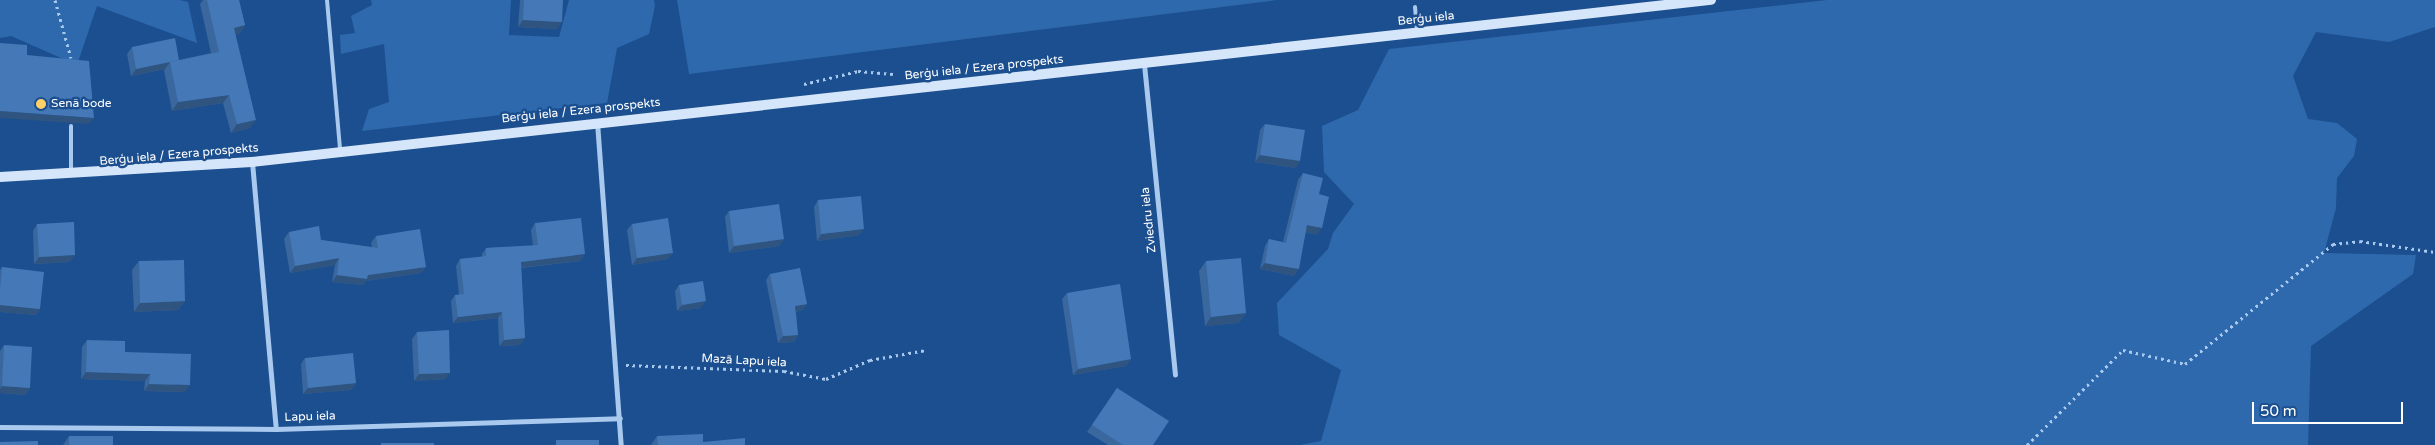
<!DOCTYPE html>
<meta charset="utf-8">
<style>
body{margin:0}
#map{position:relative;width:2435px;height:445px;overflow:hidden;background:#1b4f8f;font-family:"Varela Round",sans-serif}
div>[style]{position:absolute}
.green>*{inset:0;background:#2e69ad}
.path>*{height:3px;margin-top:-1.5px;transform-origin:0;background:repeating-linear-gradient(90deg,#a9c9ee 0 2.5px,transparent 0 6.5px)}
.lane>*{height:4px;margin:-2px;padding:0 2px;transform-origin:2px;border-radius:2px;background:#a9c9ee}
.street>*{height:5px;margin:-2.5px;padding:0 2.5px;transform-origin:2.5px;border-radius:2.5px;background:#a9c9ee}
.secondary>*{height:10px;margin:-5px;padding:0 5px;transform-origin:5px;border-radius:5px;background:#d6e6fa}
.wall>*{inset:0;background:#3a679d}
.shaded-wall>*{inset:0;background:#305480}
.building>*{inset:0;background:#4478b7}
.dots>*{width:14px;height:14px;translate:-50% -50%;box-sizing:border-box;border:2px solid #1b4f8f;border-radius:50%}
span{translate:-50% -50%;white-space:nowrap;text-align:center;line-height:1.15;-webkit-text-stroke:5px #1b4f8f;paint-order:stroke}
.street-label{font-size:12px;color:#fff}
.poi-label{font-size:12px;color:#fff}
.left{translate:0 -50%;text-align:left}
.scale{position:absolute;left:2252px;top:402px;width:151px;height:22px;box-sizing:border-box;border:2px solid #fff;border-top:0;padding-left:6px;font-size:15px;line-height:18px;white-space:nowrap;color:#fff;-webkit-text-stroke:4px #1b4f8f;paint-order:stroke}
</style>
<div id="map">
<div class="green">
<div style="clip-path:polygon(0 0,180px 0,188px 2px,197px 43px,97px 6px,77px 65px,11px 36px,0 38px)"></div>
<div style="clip-path:polygon(371px 0,511px 0,509px 35px,559px 37px,569px 0,654px 0,655px 6px,649px 34px,617px 48px,607px 103px,362px 131px,369px 109px,389px 102px,384px 44px,341px 54px,340px 35px,355px 33px,351px 16px,372px 5px)"></div>
<div style="clip-path:polygon(677px 0,1277px 0,689px 74px)"></div>
<div style="clip-path:polygon(1827px 0,2435px 0,2435px 27px,2389px 42px,2316px 32px,2293px 76px,2308px 119px,2337px 123px,2357px 139px,2354px 156px,2337px 178px,2336px 208px,2324px 253px,2416px 255px,2413px 274px,2311px 346px,2308px 445px,1300px 445px,1321px 441px,1341px 370px,1279px 335px,1277px 303px,1328px 249px,1333px 233px,1354px 204px,1324px 172px,1322px 126px,1358px 110px,1389px 49px)"></div>
</div>
<div class="path">
<div style="left:55px;top:0;width:60px;rotate:74.6deg"></div>
<div style="left:804px;top:84px;width:56px;rotate:-13.5deg"></div>
<div style="left:858px;top:71px;width:35px;rotate:5deg"></div>
<div style="left:626px;top:365px;width:158px;rotate:2.2deg"></div>
<div style="left:784px;top:371px;width:43px;rotate:10.8deg"></div>
<div style="left:826px;top:379px;width:48px;rotate:-23.4deg"></div>
<div style="left:870px;top:360px;width:57px;rotate:-10.1deg"></div>
<div style="left:2027px;top:445px;width:135px;rotate:-44.7deg"></div>
<div style="left:2123px;top:350px;width:64px;rotate:12.7deg"></div>
<div style="left:2185px;top:364px;width:191px;rotate:-39deg"></div>
<div style="left:2333px;top:244px;width:27px;rotate:-6deg"></div>
<div style="left:2360px;top:241px;width:76px;rotate:8.3deg"></div>
</div>
<div class="lane">
<div style="left:327px;top:0;width:151px;rotate:85deg"></div>
<div style="left:1415px;top:7px;width:24px;rotate:85deg"></div>
<div style="left:71px;top:171px;width:45px;rotate:-90deg"></div>
</div>
<div class="street">
<div style="left:1144px;top:64px;width:312px;rotate:84.3deg"></div>
<div style="left:597px;top:122px;width:324px;rotate:85.8deg"></div>
<div style="left:252px;top:162px;width:268px;rotate:84.9deg"></div>
<div style="left:0;top:427px;width:276px;rotate:0.4deg"></div>
<div style="left:276px;top:429px;width:344px;rotate:-1.8deg"></div>
</div>
<div class="secondary">
<div style="left:0;top:177px;width:252px;rotate:-3.4deg"></div>
<div style="left:252px;top:162px;width:1468px;rotate:-6.34deg"></div>
</div>
<div class="wall">
<div style="clip-path:polygon(203px 0,239px 0,245px 25px,239px 34px,235px 35px,250px 128px,231px 133px,223px 103px,172px 111px,164px 70px,165px 69px,131px 76px,127px 54px,132px 47px,179px 60px,211px 53px,200px 4px)"></div>
<div style="clip-path:polygon(520px 0,563px 0,557px 29px,518px 27px)"></div>
<div style="clip-path:polygon(1265px 124px,1296px 168px,1255px 162px,1260px 130px)"></div>
<div style="clip-path:polygon(1303px 173px,1319px 194px,1317px 235px,1306px 232px,1294px 276px,1260px 269px,1265px 246px,1269px 239px,1283px 242px,1298px 180px)"></div>
<div style="clip-path:polygon(818px 200px,859px 235px,817px 241px,814px 207px)"></div>
<div style="clip-path:polygon(729px 211px,784px 239px,779px 246px,729px 253px,725px 217px)"></div>
<div style="clip-path:polygon(535px 223px,581px 261px,521px 268px,525px 338px,520px 345px,499px 346px,498px 318px,453px 323px,451px 301px,455px 295px,459px 295px,456px 266px,460px 259px,482px 257px,482px 254px,486px 248px,533px 246px,531px 230px)"></div>
<div style="clip-path:polygon(37px 224px,70px 262px,34px 264px,33px 231px)"></div>
<div style="clip-path:polygon(632px 224px,668px 259px,632px 265px,627px 230px)"></div>
<div style="clip-path:polygon(289px 232px,321px 240px,372px 247px,371px 243px,376px 236px,426px 267px,421px 273px,366px 281px,363px 285px,332px 282px,335px 265px,290px 273px,284px 239px)"></div>
<div style="clip-path:polygon(139px 261px,185px 301px,178px 310px,134px 312px,132px 270px)"></div>
<div style="clip-path:polygon(1206px 261px,1246px 313px,1239px 323px,1205px 326px,1199px 271px)"></div>
<div style="clip-path:polygon(2px 267px,40px 309px,36px 315px,0 312px,0 270px)"></div>
<div style="clip-path:polygon(770px 274px,807px 304px,802px 310px,796px 312px,798px 335px,794px 342px,778px 343px,766px 280px)"></div>
<div style="clip-path:polygon(679px 285px,701px 308px,677px 311px,675px 291px)"></div>
<div style="clip-path:polygon(1067px 293px,1131px 359px,1126px 366px,1073px 375px,1062px 299px)"></div>
<div style="clip-path:polygon(417px 332px,446px 379px,414px 381px,412px 339px)"></div>
<div style="clip-path:polygon(87px 340px,125px 352px,185px 392px,144px 391px,145px 381px,81px 379px,82px 347px)"></div>
<div style="clip-path:polygon(4px 345px,30px 388px,25px 395px,0 393px,0 351px)"></div>
<div style="clip-path:polygon(305px 358px,356px 383px,351px 390px,303px 394px,301px 364px)"></div>
<div style="clip-path:polygon(1117px 388px,1153px 445px,1108px 445px,1087px 432px)"></div>
<div style="clip-path:polygon(69px 436px,113px 445px,63px 445px)"></div>
<div style="clip-path:polygon(657px 436px,703px 442px,745px 445px,651px 445px)"></div>
</div>
<div class="shaded-wall">
<div style="clip-path:polygon(523px 20px,562px 22px,557px 29px,518px 27px)"></div>
<div style="clip-path:polygon(245px 25px,239px 34px,228px 37px,234px 28px)"></div>
<div style="clip-path:polygon(170px 62px,165px 69px,131px 76px,136px 69px)"></div>
<div style="clip-path:polygon(229px 95px,223px 103px,172px 111px,178px 102px)"></div>
<div style="clip-path:polygon(0 111px,94px 118px,89px 124px,0 118px)"></div>
<div style="clip-path:polygon(256px 120px,250px 128px,231px 133px,237px 124px)"></div>
<div style="clip-path:polygon(1260px 155px,1300px 161px,1296px 168px,1255px 162px)"></div>
<div style="clip-path:polygon(1307px 225px,1322px 228px,1317px 235px,1303px 231px)"></div>
<div style="clip-path:polygon(864px 229px,859px 235px,817px 241px,821px 234px)"></div>
<div style="clip-path:polygon(784px 239px,779px 246px,729px 253px,734px 246px)"></div>
<div style="clip-path:polygon(673px 253px,668px 259px,632px 265px,637px 258px)"></div>
<div style="clip-path:polygon(585px 254px,581px 261px,516px 268px,521px 262px)"></div>
<div style="clip-path:polygon(75px 255px,70px 262px,34px 264px,39px 257px)"></div>
<div style="clip-path:polygon(339px 258px,335px 265px,290px 273px,295px 266px)"></div>
<div style="clip-path:polygon(1265px 263px,1299px 269px,1294px 276px,1260px 269px)"></div>
<div style="clip-path:polygon(426px 267px,421px 273px,366px 281px,363px 285px,332px 282px,337px 275px,368px 275px)"></div>
<div style="clip-path:polygon(185px 301px,178px 310px,134px 312px,140px 303px)"></div>
<div style="clip-path:polygon(706px 301px,701px 308px,677px 311px,682px 305px)"></div>
<div style="clip-path:polygon(807px 304px,802px 310px,791px 313px,795px 306px)"></div>
<div style="clip-path:polygon(0 305px,40px 309px,36px 315px,0 312px)"></div>
<div style="clip-path:polygon(502px 312px,498px 318px,453px 323px,458px 317px)"></div>
<div style="clip-path:polygon(1246px 313px,1239px 323px,1205px 326px,1211px 317px)"></div>
<div style="clip-path:polygon(798px 335px,794px 342px,778px 343px,783px 336px)"></div>
<div style="clip-path:polygon(525px 338px,520px 345px,499px 346px,504px 340px)"></div>
<div style="clip-path:polygon(1131px 359px,1126px 366px,1073px 375px,1078px 369px)"></div>
<div style="clip-path:polygon(86px 372px,150px 374px,145px 381px,81px 379px)"></div>
<div style="clip-path:polygon(450px 373px,446px 379px,414px 381px,419px 374px)"></div>
<div style="clip-path:polygon(356px 383px,351px 390px,303px 394px,308px 388px)"></div>
<div style="clip-path:polygon(149px 384px,190px 385px,185px 392px,144px 391px)"></div>
<div style="clip-path:polygon(2px 386px,30px 388px,25px 395px,0 393px,0 389px)"></div>
</div>
<div class="building">
<div style="clip-path:polygon(207px 0,239px 0,245px 25px,234px 28px,256px 120px,237px 124px,229px 95px,178px 102px,170px 62px,219px 52px)"></div>
<div style="clip-path:polygon(524px 0,563px 0,562px 22px,523px 20px)"></div>
<div style="clip-path:polygon(175px 38px,179px 60px,136px 69px,132px 47px)"></div>
<div style="clip-path:polygon(0 43px,27px 45px,27px 55px,89px 61px,94px 118px,0 111px)"></div>
<div style="clip-path:polygon(1265px 124px,1305px 130px,1300px 161px,1260px 155px)"></div>
<div style="clip-path:polygon(1303px 173px,1323px 178px,1319px 194px,1329px 197px,1322px 228px,1307px 225px,1299px 269px,1265px 263px,1269px 239px,1286px 243px)"></div>
<div style="clip-path:polygon(861px 196px,864px 229px,821px 234px,818px 200px)"></div>
<div style="clip-path:polygon(779px 204px,784px 239px,734px 246px,729px 211px)"></div>
<div style="clip-path:polygon(581px 218px,585px 254px,521px 262px,525px 338px,504px 340px,502px 312px,458px 317px,455px 295px,464px 294px,460px 259px,486px 256px,486px 248px,538px 245px,535px 223px)"></div>
<div style="clip-path:polygon(668px 218px,673px 253px,637px 258px,632px 224px)"></div>
<div style="clip-path:polygon(74px 222px,75px 255px,39px 257px,37px 224px)"></div>
<div style="clip-path:polygon(319px 226px,321px 240px,378px 248px,376px 236px,420px 229px,426px 267px,368px 275px,367px 279px,337px 275px,339px 258px,295px 266px,289px 232px)"></div>
<div style="clip-path:polygon(1241px 258px,1246px 313px,1211px 317px,1206px 261px)"></div>
<div style="clip-path:polygon(184px 260px,185px 301px,140px 303px,139px 261px)"></div>
<div style="clip-path:polygon(2px 267px,44px 272px,40px 309px,0 305px,0 289px)"></div>
<div style="clip-path:polygon(800px 268px,807px 304px,795px 306px,798px 335px,783px 336px,770px 274px)"></div>
<div style="clip-path:polygon(703px 281px,706px 301px,682px 305px,679px 285px)"></div>
<div style="clip-path:polygon(1120px 284px,1131px 359px,1078px 369px,1067px 293px)"></div>
<div style="clip-path:polygon(449px 330px,450px 373px,419px 374px,417px 332px)"></div>
<div style="clip-path:polygon(87px 340px,125px 341px,125px 352px,191px 354px,190px 385px,149px 384px,150px 374px,86px 372px)"></div>
<div style="clip-path:polygon(4px 345px,32px 347px,30px 388px,2px 386px)"></div>
<div style="clip-path:polygon(353px 353px,356px 383px,308px 388px,305px 358px)"></div>
<div style="clip-path:polygon(1117px 388px,1169px 421px,1153px 445px,1123px 445px,1092px 425px)"></div>
<div style="clip-path:polygon(703px 434px,703px 442px,745px 438px,745px 445px,658px 445px,657px 436px)"></div>
<div style="clip-path:polygon(69px 436px,113px 436px,113px 445px,69px 445px)"></div>
<div style="clip-path:polygon(556px 440px,599px 440px,599px 445px,556px 445px)"></div>
<div style="clip-path:polygon(38px 441px,38px 445px,0 445px,0 442px)"></div>
<div style="clip-path:polygon(381px 443px,434px 443px,434px 445px,381px 445px)"></div>
</div>
<div class="dots">
<div style="left:41px;top:104px;background:#ffd166"></div>
</div>
<div class="street-label">
<span style="left:1426px;top:19px;rotate:-6deg">Berģu iela</span>
<span style="left:984px;top:68px;rotate:-6deg">Berģu iela / Ezera prospekts</span>
<span style="left:581px;top:111px;rotate:-6deg">Berģu iela / Ezera prospekts</span>
<span style="left:179px;top:155px;rotate:-5deg">Berģu iela / Ezera prospekts</span>
<span style="left:1149px;top:220px;rotate:-96deg">Zviedru iela</span>
<span style="left:744px;top:361px;rotate:3deg">Mazā Lapu iela</span>
<span style="left:310px;top:417px;rotate:-2deg">Lapu iela</span>
</div>
<div class="poi-label">
<span class="left" style="left:51px;top:104px">Senā bode</span>
</div>
<div class="scale">50 m</div>
</div>
